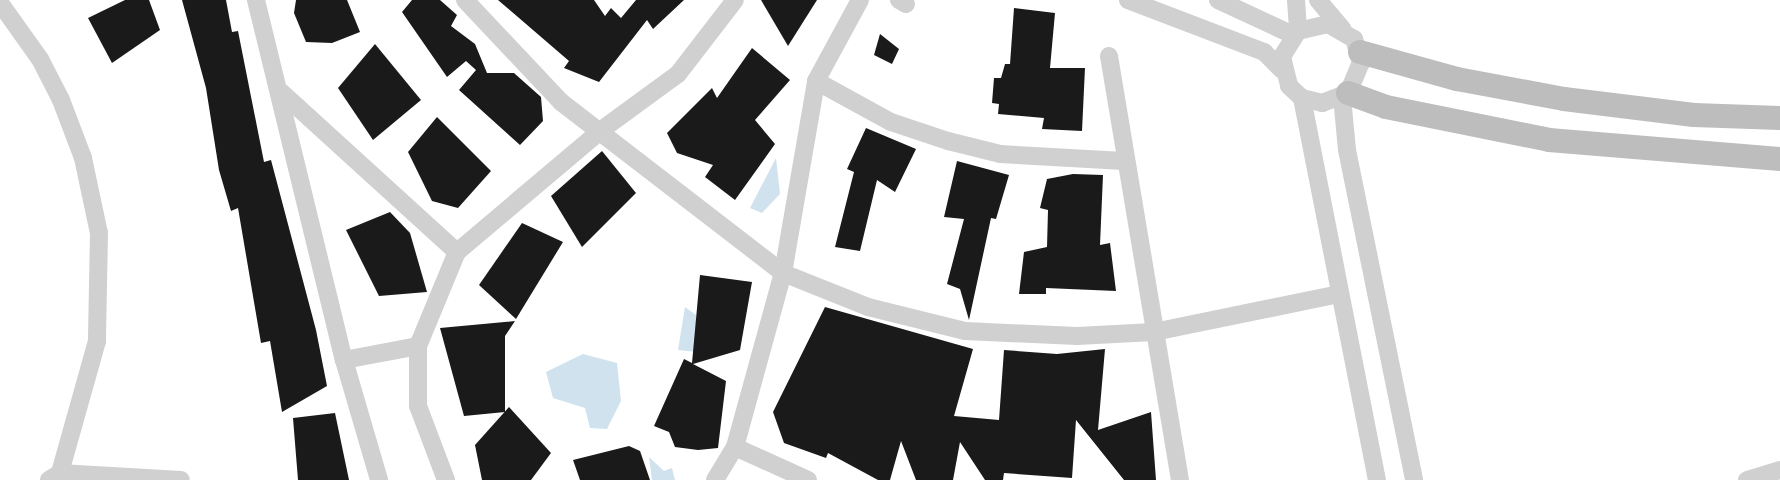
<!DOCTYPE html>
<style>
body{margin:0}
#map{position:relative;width:1780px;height:480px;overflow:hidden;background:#fff;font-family:"Source Sans 3",sans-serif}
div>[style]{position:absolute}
.water>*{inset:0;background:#cfe2ee}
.building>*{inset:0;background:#1a1a1a}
.street>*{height:18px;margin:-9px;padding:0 9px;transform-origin:9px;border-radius:9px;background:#d0d0d0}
.secondary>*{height:24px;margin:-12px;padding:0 12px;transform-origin:12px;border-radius:12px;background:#bdbdbd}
span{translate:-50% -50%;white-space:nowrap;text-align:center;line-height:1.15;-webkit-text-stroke:6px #fff;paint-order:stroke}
</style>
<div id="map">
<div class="water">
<div style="clip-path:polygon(776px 158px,780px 194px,762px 213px,750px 208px)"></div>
<div style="clip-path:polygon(685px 307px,696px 315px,697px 352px,678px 350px)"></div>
<div style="clip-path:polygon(583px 354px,617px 363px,621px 401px,607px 429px,590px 428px,585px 408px,553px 398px,546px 372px)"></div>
<div style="clip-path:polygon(649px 457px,664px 471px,672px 468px,675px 480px,652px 480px)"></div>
</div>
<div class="building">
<div style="clip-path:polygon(125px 0,149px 0,160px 30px,112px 63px,88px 18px)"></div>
<div style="clip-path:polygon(182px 0,226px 0,232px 32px,238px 31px,264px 162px,271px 160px,316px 330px,327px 386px,282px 412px,270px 341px,261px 343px,238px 208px,231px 211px,219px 170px,206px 88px)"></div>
<div style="clip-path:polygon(296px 0,347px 0,360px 32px,332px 43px,306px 42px,294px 13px)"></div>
<div style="clip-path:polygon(412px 0,440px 0,457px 15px,451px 26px,475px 44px,487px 73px,514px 73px,541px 97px,543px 121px,520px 145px,459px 90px,476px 70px,466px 61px,447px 77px,402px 12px)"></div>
<div style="clip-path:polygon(498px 0,594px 0,605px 16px,611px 8px,621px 18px,636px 0,684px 0,653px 29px,647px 20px,599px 82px,564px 68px,569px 61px)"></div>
<div style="clip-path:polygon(761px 0,817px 0,788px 46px)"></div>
<div style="clip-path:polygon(1014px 8px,1055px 13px,1050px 68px,1085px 68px,1082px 131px,1042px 129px,1044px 118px,998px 114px,999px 104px,992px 103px,994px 78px,1001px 78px,1005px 64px,1010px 64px)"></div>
<div style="clip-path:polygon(880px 34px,899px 49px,892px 64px,874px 55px)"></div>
<div style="clip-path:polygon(375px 44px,421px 100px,373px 140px,338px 88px)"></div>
<div style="clip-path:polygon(752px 48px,790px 80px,755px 120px,775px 144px,735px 200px,705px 177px,713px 165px,677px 153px,667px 133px,712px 88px,717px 98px)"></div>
<div style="clip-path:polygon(437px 117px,491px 171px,458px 208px,432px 201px,408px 152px)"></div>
<div style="clip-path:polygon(866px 128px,916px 149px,895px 192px,877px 180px,860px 251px,835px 247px,854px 172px,847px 169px)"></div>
<div style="clip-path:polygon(602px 151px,636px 193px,582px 247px,551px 196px)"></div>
<div style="clip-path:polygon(957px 161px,1009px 175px,996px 219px,991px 218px,969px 320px,960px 289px,947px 284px,964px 219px,944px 217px)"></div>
<div style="clip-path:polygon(1073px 174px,1103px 175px,1100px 245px,1110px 243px,1116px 291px,1046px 288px,1046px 294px,1019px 294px,1024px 252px,1047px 247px,1048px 210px,1040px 208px,1047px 179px)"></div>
<div style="clip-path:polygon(390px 212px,410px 233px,427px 292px,379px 296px,346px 230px)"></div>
<div style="clip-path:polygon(522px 223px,563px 242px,516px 319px,479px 285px)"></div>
<div style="clip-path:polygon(700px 275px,752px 282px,740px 350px,693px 364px,726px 381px,718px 448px,698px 450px,675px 447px,669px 432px,654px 426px,684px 359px,692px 363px)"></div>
<div style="clip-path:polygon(825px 307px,973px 349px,954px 416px,999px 420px,1004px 350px,1057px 354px,1105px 349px,1098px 430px,1151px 412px,1156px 480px,1124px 480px,1076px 420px,1072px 478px,1004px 473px,1003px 480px,985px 480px,960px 442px,953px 480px,916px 480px,901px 441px,890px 480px,878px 480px,828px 453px,826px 458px,784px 443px,773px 412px)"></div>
<div style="clip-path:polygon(515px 321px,505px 336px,505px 412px,464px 416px,440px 328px)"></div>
<div style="clip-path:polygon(509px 407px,551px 453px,531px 480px,482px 480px,475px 445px)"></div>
<div style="clip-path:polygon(335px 413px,349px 480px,298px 480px,293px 418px)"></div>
<div style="clip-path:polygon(629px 446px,640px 451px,650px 480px,580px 480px,573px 460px)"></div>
</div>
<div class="street">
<div style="left:256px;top:0;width:371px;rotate:76.3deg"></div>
<div style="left:344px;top:360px;width:125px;rotate:73.7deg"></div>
<div style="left:465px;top:0;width:140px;rotate:46.7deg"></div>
<div style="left:561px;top:102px;width:280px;rotate:37.6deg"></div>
<div style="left:783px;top:273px;width:92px;rotate:21.8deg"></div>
<div style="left:868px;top:307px;width:100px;rotate:13.9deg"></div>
<div style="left:965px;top:331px;width:112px;rotate:2.6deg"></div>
<div style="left:1077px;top:336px;width:77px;rotate:-3deg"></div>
<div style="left:1154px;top:332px;width:189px;rotate:-11.6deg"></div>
<div style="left:899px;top:0;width:8px;rotate:30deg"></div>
<div style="left:1128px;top:0;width:146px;rotate:20.9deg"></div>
<div style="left:1264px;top:52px;width:25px;rotate:45deg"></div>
<div style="left:1218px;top:0;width:83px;rotate:25deg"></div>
<div style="left:1296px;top:0;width:31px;rotate:86deg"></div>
<div style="left:1298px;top:31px;width:31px;rotate:122deg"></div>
<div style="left:1282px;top:57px;width:30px;rotate:76deg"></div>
<div style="left:1289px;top:86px;width:18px;rotate:43deg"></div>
<div style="left:1302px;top:98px;width:21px;rotate:14deg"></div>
<div style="left:1322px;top:103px;width:28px;rotate:-21deg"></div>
<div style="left:1348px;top:93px;width:33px;rotate:-67deg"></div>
<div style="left:1361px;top:63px;width:25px;rotate:-106deg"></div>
<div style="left:1354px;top:39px;width:30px;rotate:-150deg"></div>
<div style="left:1328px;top:24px;width:31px;rotate:167deg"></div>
<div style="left:1318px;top:0;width:38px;rotate:50deg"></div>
<div style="left:0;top:3px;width:69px;rotate:54.5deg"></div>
<div style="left:40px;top:59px;width:46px;rotate:62.9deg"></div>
<div style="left:61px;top:100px;width:62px;rotate:69.2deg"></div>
<div style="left:83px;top:158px;width:77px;rotate:78deg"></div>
<div style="left:99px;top:233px;width:108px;rotate:91.1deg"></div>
<div style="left:97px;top:341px;width:137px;rotate:105.7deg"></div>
<div style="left:1109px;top:56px;width:430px;rotate:80.5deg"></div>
<div style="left:816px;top:81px;width:85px;rotate:28.7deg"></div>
<div style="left:891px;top:122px;width:60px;rotate:18.4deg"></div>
<div style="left:948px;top:141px;width:54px;rotate:14deg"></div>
<div style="left:1000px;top:154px;width:124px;rotate:3.2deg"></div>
<div style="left:281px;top:92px;width:238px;rotate:42.3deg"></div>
<div style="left:1342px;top:97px;width:53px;rotate:84.6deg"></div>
<div style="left:1347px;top:150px;width:337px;rotate:78.5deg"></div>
<div style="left:1302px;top:98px;width:389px;rotate:78.9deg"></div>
<div style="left:344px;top:360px;width:75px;rotate:-10.7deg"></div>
<div style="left:735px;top:447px;width:80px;rotate:24.3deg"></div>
<div style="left:49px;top:480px;width:13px;rotate:-32deg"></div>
<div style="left:60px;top:473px;width:121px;rotate:3.3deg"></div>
<div style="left:446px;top:480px;width:79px;rotate:-110.7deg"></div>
<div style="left:418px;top:406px;width:60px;rotate:-90deg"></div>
<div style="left:418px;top:346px;width:102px;rotate:-67.5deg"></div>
<div style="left:457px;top:252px;width:187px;rotate:-40.2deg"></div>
<div style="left:600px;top:131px;width:97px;rotate:-36.2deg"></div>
<div style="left:678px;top:74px;width:93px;rotate:-52.4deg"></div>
<div style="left:715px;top:480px;width:39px;rotate:-59deg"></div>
<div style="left:735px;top:447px;width:180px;rotate:-74.6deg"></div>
<div style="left:783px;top:273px;width:195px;rotate:-80.2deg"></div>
<div style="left:816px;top:81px;width:92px;rotate:-61.5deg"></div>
<div style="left:1747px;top:480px;width:34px;rotate:-17deg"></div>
</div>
<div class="secondary">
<div style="left:1360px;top:52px;width:101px;rotate:15.6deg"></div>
<div style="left:1457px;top:79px;width:109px;rotate:10.6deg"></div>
<div style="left:1564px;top:99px;width:131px;rotate:7deg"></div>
<div style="left:1694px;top:115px;width:86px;rotate:2deg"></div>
<div style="left:1348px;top:93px;width:40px;rotate:20.2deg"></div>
<div style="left:1386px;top:107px;width:166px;rotate:11.4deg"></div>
<div style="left:1549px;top:140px;width:232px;rotate:4.7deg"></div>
</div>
</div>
